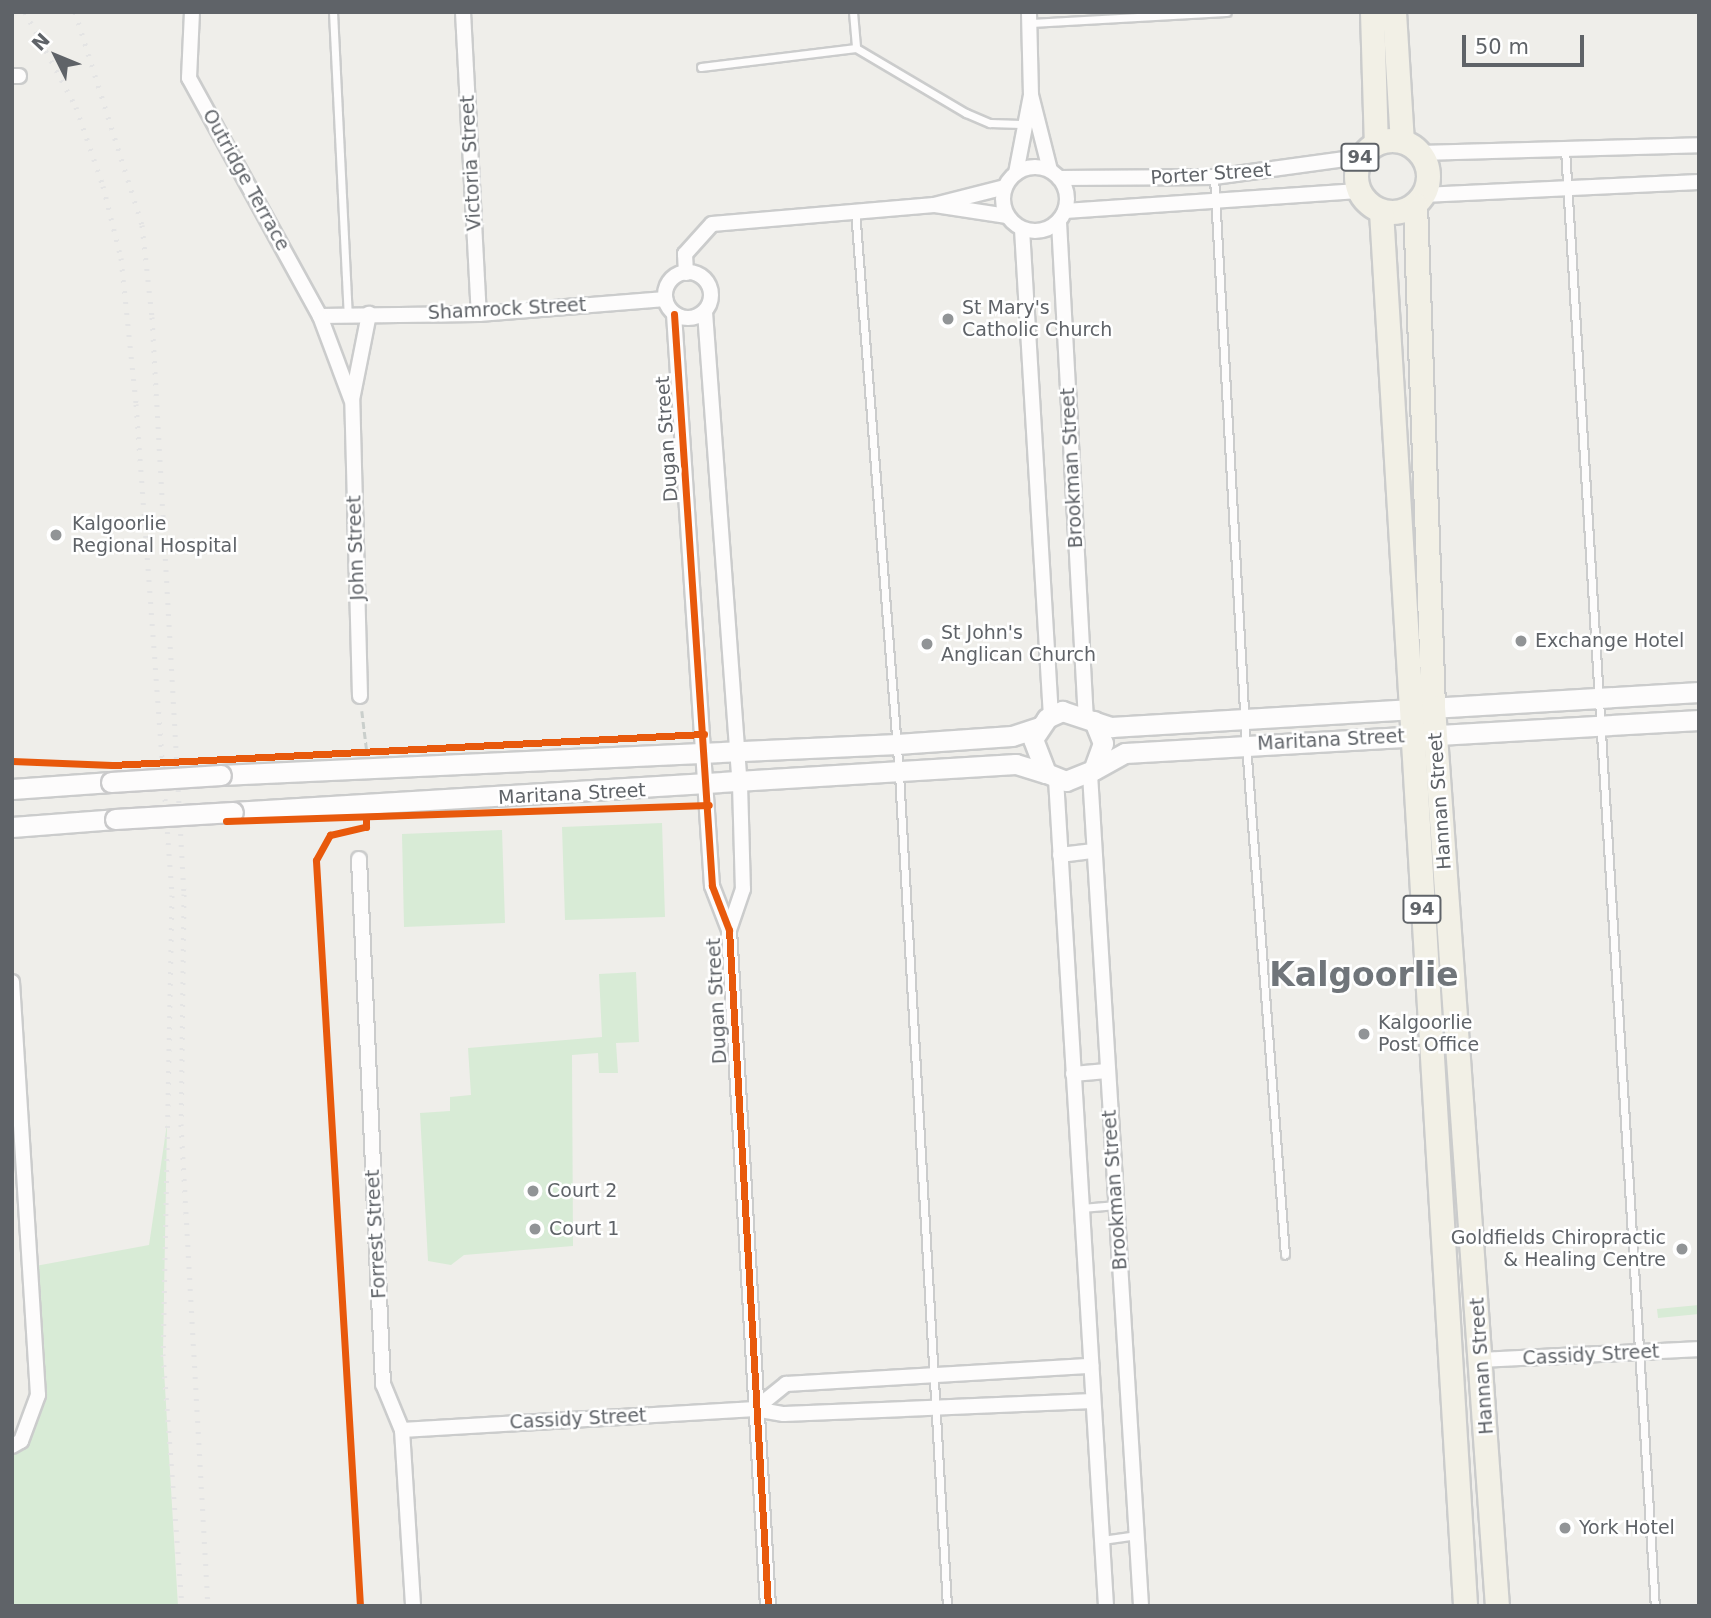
<!DOCTYPE html>
<style>
body{margin:0}
#map{position:relative;width:1711px;height:1618px;overflow:hidden;background:#efeeea;font-family:"DejaVu Sans",sans-serif}
div>[style]{position:absolute}
.green>*{inset:0;background:#d8ebd6}
.path>*{height:2.5px;margin-top:-1.25px;transform-origin:0;background:repeating-linear-gradient(90deg,#cacfcc 0 7px,transparent 0 10.5px)}
.roads{filter:drop-shadow(2px 0 #cbcccc) drop-shadow(-2px 0 #cbcccc) drop-shadow(0 2px #cbcccc) drop-shadow(0 -2px #cbcccc)}
.service>*{height:7px;margin:-3.5px;padding:0 3.5px;transform-origin:3.5px;border-radius:3.5px;background:#fdfcfc}
.minor>*{height:14px;margin:-7px;padding:0 7px;transform-origin:7px;border-radius:7px;background:#fdfcfc}
.minor>.ring{margin:-7px;padding:0;box-sizing:content-box;background:none;border:14px solid #fdfcfc;border-radius:50%}
.secondary>*{height:19px;margin:-9.5px;padding:0 9.5px;transform-origin:9.5px;border-radius:9.5px;background:#fdfcfc}
.trunk>*{height:23px;margin:-11.5px;padding:0 11.5px;transform-origin:11.5px;border-radius:11.5px;background:#f2f0e6}
.trunk>.ring{margin:-11.5px;padding:0;box-sizing:content-box;background:none;border:23px solid #f2f0e6;border-radius:50%}
.rail>*{height:5px;margin-top:-2.5px;transform-origin:0;background:repeating-linear-gradient(90deg,#e4e4e4 0 2px,transparent 0 11px)}
.bridges{filter:drop-shadow(2px 0 #cacacb) drop-shadow(-2px 0 #cacacb) drop-shadow(0 2px #cacacb) drop-shadow(0 -2px #cacacb)}
.secondary-bridge>*{height:19px;margin:-9.5px;padding:0 9.5px;transform-origin:9.5px;border-radius:9.5px;background:#fdfcfc}
.cycleway>*{height:7px;margin:-3.5px;padding:0 3.5px;transform-origin:3.5px;border-radius:3.5px;background:#e8590c}
.dots>*{width:19px;height:19px;translate:-50% -50%;box-sizing:border-box;border:4px solid #fff;border-radius:50%}
span{translate:-50% -50%;white-space:nowrap;text-align:center;line-height:1.15;-webkit-text-stroke:5px #fff;paint-order:stroke}
.shield-label span{padding:2px 5px;background:#fff;border:2px solid;border-radius:5px;-webkit-text-stroke-width:0}
.shield-label{font-size:18px;color:#5f6368;font-weight:700}
.street-label{font-size:19px;color:#5f6368}
.poi-label{font-size:19px;color:#5f6368}
.left{translate:0 -50%;text-align:left}
.right{translate:-100% -50%;text-align:right}
.town-label{font-size:33px;color:#70757a;font-weight:700}
.frame{position:absolute;inset:0;border:14px solid #5f6368;pointer-events:none}
.north{position:absolute;left:21px;top:21px;width:70px;height:70px;-webkit-text-stroke:5px #fff;paint-order:stroke;rotate:313deg;font-size:19px;font-weight:700;line-height:28px;text-align:center;color:#5f6368}
.north::after{content:'';display:block;margin:auto;width:24px;height:32px;background:#5f6368;clip-path:polygon(50% 0,100% 100%,50% 72%,0 100%)}
.scale{position:absolute;left:1462px;top:35px;width:122px;height:32px;box-sizing:border-box;border:4px solid #5f6368;border-top:0;padding-left:9px;font-size:21px;line-height:24px;white-space:nowrap;color:#5f6368;-webkit-text-stroke:5px #fff;paint-order:stroke}
</style>
<div id="map">
<div class="green">
<div style="clip-path:polygon(662px 823px,665px 917px,565px 920px,562px 827px)"></div>
<div style="clip-path:polygon(502px 830px,505px 923px,404px 927px,402px 834px)"></div>
<div style="clip-path:polygon(636px 972px,639px 1042px,616px 1043px,618px 1073px,599px 1073px,598px 1053px,572px 1055px,573px 1246px,464px 1255px,451px 1265px,428px 1261px,420px 1113px,450px 1111px,450px 1097px,471px 1095px,468px 1048px,602px 1037px,599px 974px)"></div>
<div style="clip-path:polygon(167px 1124px,163px 1354px,178px 1606px,12px 1606px,12px 1446px,38px 1395px,30px 1267px,149px 1245px)"></div>
<div style="clip-path:polygon(1699px 1305px,1699px 1314px,1658px 1318px,1657px 1309px)"></div>
</div>
<div class="path">
<div style="left:362px;top:711px;width:39px;rotate:83deg"></div>
</div>
<div class="roads">
<div class="service">
<div style="left:333px;top:12px;width:303px;rotate:87.2deg"></div>
<div style="left:853px;top:12px;width:36px;rotate:85deg"></div>
<div style="left:1030px;top:23px;width:197px;rotate:-3.2deg"></div>
<div style="left:701px;top:67px;width:156px;rotate:-7deg"></div>
<div style="left:856px;top:48px;width:128px;rotate:30.6deg"></div>
<div style="left:966px;top:113px;width:26px;rotate:23deg"></div>
<div style="left:990px;top:123px;width:31px;rotate:2deg"></div>
<div style="left:1565px;top:149px;width:1460px;rotate:86.47deg"></div>
<div style="left:1214px;top:177px;width:569px;rotate:86.78deg"></div>
<div style="left:1246px;top:745px;width:511px;rotate:85.63deg"></div>
<div style="left:855px;top:210px;width:566px;rotate:85.54deg"></div>
<div style="left:899px;top:774px;width:833px;rotate:86.7deg"></div>
<div style="left:1082px;top:1208px;width:34px;rotate:-5deg"></div>
<div style="left:1102px;top:1540px;width:34px;rotate:-8deg"></div>
</div>
<div class="minor">
<div style="left:192px;top:12px;width:66px;rotate:92.6deg"></div>
<div style="left:189px;top:78px;width:272px;rotate:61.2deg"></div>
<div style="left:320px;top:316px;width:159px;rotate:-0.7deg"></div>
<div style="left:479px;top:314px;width:187px;rotate:-4.6deg"></div>
<div style="left:463px;top:12px;width:302px;rotate:87deg"></div>
<div style="left:12px;top:76px;width:7px"></div>
<div style="left:1031px;top:95px;width:77px;rotate:75.8deg"></div>
<div style="left:1420px;top:153px;width:279px;rotate:-1.6deg"></div>
<div class="ring" style="left:1003px;top:167px;width:50px;height:50px"></div>
<div style="left:1016px;top:173px;width:79px;rotate:-79.1deg"></div>
<div style="left:1031px;top:95px;width:83px;rotate:-91.4deg"></div>
<div style="left:1059px;top:178px;width:155px;rotate:-0.4deg"></div>
<div style="left:1214px;top:177px;width:147px;rotate:-7.8deg"></div>
<div style="left:1423px;top:195px;width:276px;rotate:-2.7deg"></div>
<div style="left:935px;top:205px;width:73px;rotate:8.7deg"></div>
<div style="left:1065px;top:211px;width:294px;rotate:-3.9deg"></div>
<div style="left:1059px;top:222px;width:494px;rotate:86.9deg"></div>
<div style="left:1022px;top:229px;width:487px;rotate:86.6deg"></div>
<div class="ring" style="left:665px;top:272px;width:32px;height:32px"></div>
<div style="left:686px;top:273px;width:19px;rotate:-93deg"></div>
<div style="left:685px;top:254px;width:40px;rotate:-48deg"></div>
<div style="left:712px;top:224px;width:223px;rotate:-4.9deg"></div>
<div style="left:934px;top:205px;width:73px;rotate:-14.2deg"></div>
<div style="left:705px;top:312px;width:473px;rotate:85.8deg"></div>
<div style="left:740px;top:784px;width:105px;rotate:88.4deg"></div>
<div style="left:743px;top:889px;width:43px;rotate:108.9deg"></div>
<div style="left:674px;top:314px;width:573px;rotate:86.2deg"></div>
<div style="left:712px;top:886px;width:47px;rotate:68.9deg"></div>
<div style="left:729px;top:930px;width:677px;rotate:86.7deg"></div>
<div style="left:320px;top:316px;width:89px;rotate:69.5deg"></div>
<div style="left:360px;top:696px;width:296px;rotate:-91.5deg"></div>
<div style="left:352px;top:400px;width:88px;rotate:-78.8deg"></div>
<div style="left:1090px;top:774px;width:834px;rotate:86.49deg"></div>
<div style="left:1056px;top:779px;width:829px;rotate:86.54deg"></div>
<div style="left:1060px;top:855px;width:34px;rotate:-7deg"></div>
<div style="left:359px;top:859px;width:526px;rotate:87.38deg"></div>
<div style="left:383px;top:1384px;width:50px;rotate:67.6deg"></div>
<div style="left:402px;top:1430px;width:176px;rotate:86.4deg"></div>
<div style="left:12px;top:982px;width:414px;rotate:86.4deg"></div>
<div style="left:38px;top:1395px;width:49px;rotate:110.3deg"></div>
<div style="left:21px;top:1441px;width:10px;rotate:151deg"></div>
<div style="left:1073px;top:1074px;width:34px;rotate:-5deg"></div>
<div style="left:1482px;top:1360px;width:217px;rotate:-2.9deg"></div>
<div style="left:755px;top:1409px;width:40px;rotate:-39deg"></div>
<div style="left:786px;top:1384px;width:306px;rotate:-3.4deg"></div>
<div style="left:402px;top:1430px;width:354px;rotate:-3.4deg"></div>
<div style="left:755px;top:1409px;width:29px;rotate:10deg"></div>
<div style="left:784px;top:1414px;width:309px;rotate:-2.4deg"></div>
</div>
<div class="secondary">
<div style="left:1094px;top:721px;width:24px;rotate:68deg"></div>
<div style="left:1103px;top:743px;width:29px;rotate:110deg"></div>
<div style="left:1093px;top:770px;width:29px;rotate:158deg"></div>
<div style="left:1066px;top:781px;width:22px;rotate:-158deg"></div>
<div style="left:1046px;top:773px;width:36px;rotate:-111deg"></div>
<div style="left:1033px;top:739px;width:25px;rotate:-56deg"></div>
<div style="left:1047px;top:718px;width:17px;rotate:-25deg"></div>
<div style="left:1062px;top:711px;width:52px;rotate:18.1deg"></div>
<div style="left:1111px;top:727px;width:589px;rotate:-3.41deg"></div>
<div style="left:1094px;top:770px;width:35px;rotate:-29deg"></div>
<div style="left:1125px;top:753px;width:575px;rotate:-3.29deg"></div>
<div style="left:221px;top:775px;width:677px;rotate:-2.63deg"></div>
<div style="left:897px;top:744px;width:115px;rotate:-4deg"></div>
<div style="left:1012px;top:736px;width:28px;rotate:-18deg"></div>
<div style="left:12px;top:789px;width:99px;rotate:-4deg"></div>
<div style="left:233px;top:812px;width:784px;rotate:-3.51deg"></div>
<div style="left:1016px;top:764px;width:31px;rotate:17deg"></div>
<div style="left:12px;top:827px;width:103px;rotate:-4.4deg"></div>
</div>
<div class="trunk">
<div style="left:1372px;top:12px;width:131px;rotate:88.3deg"></div>
<div style="left:1394px;top:12px;width:129px;rotate:86.5deg"></div>
<div class="ring" style="left:1356px;top:140px;width:49px;height:49px"></div>
<div style="left:1415px;top:205px;width:502px;rotate:87.95deg"></div>
<div style="left:1433px;top:707px;width:901px;rotate:85.93deg"></div>
<div style="left:1381px;top:211px;width:1398px;rotate:86.55deg"></div>
</div>
</div>
<div class="rail">
<div style="left:25px;top:12px;width:108px;rotate:61.8deg"></div>
<div style="left:76px;top:107px;width:83px;rotate:71.1deg"></div>
<div style="left:103px;top:186px;width:74px;rotate:76deg"></div>
<div style="left:121px;top:258px;width:147px;rotate:84.1deg"></div>
<div style="left:136px;top:404px;width:492px;rotate:85.8deg"></div>
<div style="left:172px;top:895px;width:459px;rotate:91.1deg"></div>
<div style="left:163px;top:1354px;width:253px;rotate:85.7deg"></div>
<div style="left:75px;top:12px;width:223px;rotate:72.5deg"></div>
<div style="left:142px;top:225px;width:93px;rotate:83.8deg"></div>
<div style="left:152px;top:317px;width:578px;rotate:86.83deg"></div>
<div style="left:184px;top:894px;width:230px;rotate:90.7deg"></div>
<div style="left:181px;top:1124px;width:483px;rotate:86.8deg"></div>
</div>
<div class="bridges">
<div class="secondary-bridge">
<div style="left:111px;top:782px;width:110px;rotate:-3.6deg"></div>
<div style="left:115px;top:819px;width:118px;rotate:-3.4deg"></div>
</div>
</div>
<div class="cycleway">
<div style="left:674px;top:314px;width:573px;rotate:86.2deg"></div>
<div style="left:712px;top:886px;width:47px;rotate:68.9deg"></div>
<div style="left:729px;top:930px;width:677px;rotate:86.7deg"></div>
<div style="left:12px;top:761px;width:100px;rotate:2.3deg"></div>
<div style="left:112px;top:765px;width:593px;rotate:-3deg"></div>
<div style="left:226px;top:821px;width:483px;rotate:-1.9deg"></div>
<div style="left:360px;top:1606px;width:747px;rotate:-93.38deg"></div>
<div style="left:316px;top:860px;width:29px;rotate:-61deg"></div>
<div style="left:330px;top:835px;width:37px;rotate:-13deg"></div>
<div style="left:366px;top:827px;width:10px;rotate:-90deg"></div>
</div>
<div class="dots">
<div style="left:948px;top:319px;background:#919496"></div>
<div style="left:56px;top:535px;background:#919496"></div>
<div style="left:1521px;top:641px;background:#919496"></div>
<div style="left:927px;top:644px;background:#919496"></div>
<div style="left:1364px;top:1034px;background:#919496"></div>
<div style="left:533px;top:1191px;background:#919496"></div>
<div style="left:535px;top:1229px;background:#919496"></div>
<div style="left:1682px;top:1249px;background:#919496"></div>
<div style="left:1565px;top:1528px;background:#919496"></div>
</div>
<div class="shield-label">
<span style="left:1360px;top:157px">94</span>
<span style="left:1422px;top:909px">94</span>
</div>
<div class="street-label">
<span style="left:471px;top:163px;rotate:-93deg">Victoria Street</span>
<span style="left:1211px;top:174px;rotate:-4deg">Porter Street</span>
<span style="left:246px;top:180px;rotate:61deg">Outridge Terrace</span>
<span style="left:507px;top:309px;rotate:-3deg">Shamrock Street</span>
<span style="left:667px;top:439px;rotate:-94deg">Dugan Street</span>
<span style="left:1072px;top:468px;rotate:-93deg">Brookman Street</span>
<span style="left:356px;top:548px;rotate:-92deg">John Street</span>
<span style="left:1331px;top:740px;rotate:-3deg">Maritana Street</span>
<span style="left:572px;top:794px;rotate:-3deg">Maritana Street</span>
<span style="left:1440px;top:801px;rotate:-94deg">Hannan Street</span>
<span style="left:717px;top:1001px;rotate:-93deg">Dugan Street</span>
<span style="left:1115px;top:1190px;rotate:-94deg">Brookman Street</span>
<span style="left:376px;top:1234px;rotate:-93deg">Forrest Street</span>
<span style="left:1591px;top:1355px;rotate:-3deg">Cassidy Street</span>
<span style="left:1482px;top:1366px;rotate:-94deg">Hannan Street</span>
<span style="left:578px;top:1419px;rotate:-3deg">Cassidy Street</span>
</div>
<div class="poi-label">
<span class="left" style="left:962px;top:319px">St Mary's<br>Catholic Church</span>
<span class="left" style="left:72px;top:535px">Kalgoorlie<br>Regional Hospital</span>
<span class="left" style="left:941px;top:644px">St John's<br>Anglican Church</span>
<span class="left" style="left:1535px;top:641px">Exchange Hotel</span>
<span class="left" style="left:1378px;top:1034px">Kalgoorlie<br>Post Office</span>
<span class="left" style="left:547px;top:1191px">Court 2</span>
<span class="left" style="left:549px;top:1229px">Court 1</span>
<span class="right" style="left:1666px;top:1249px">Goldfields Chiropractic<br>&amp; Healing Centre</span>
<span class="left" style="left:1579px;top:1528px">York Hotel</span>
</div>
<div class="town-label">
<span style="left:1364px;top:975px">Kalgoorlie</span>
</div>
<div class="frame"></div>
<div class="north">N</div>
<div class="scale">50 m</div>
</div>
